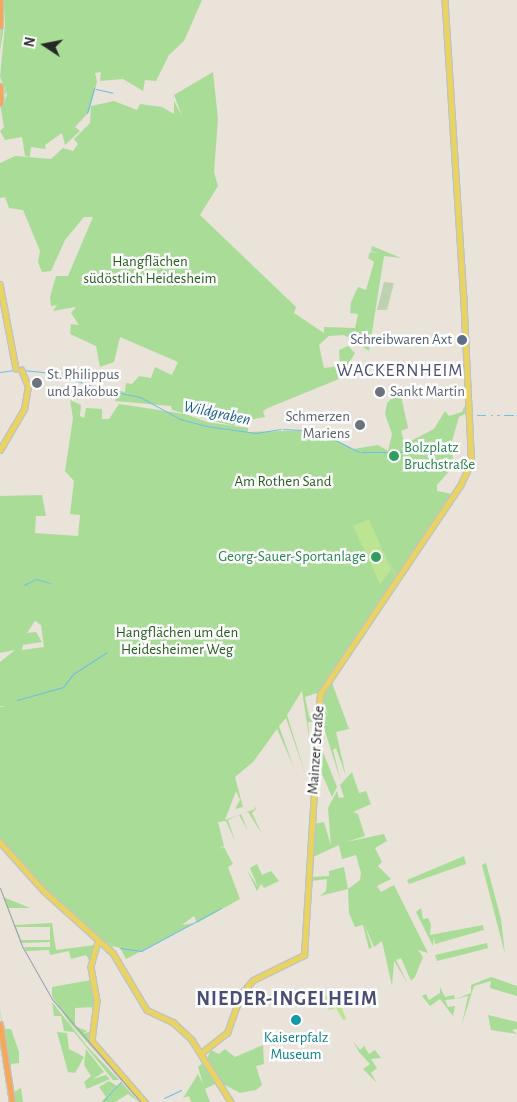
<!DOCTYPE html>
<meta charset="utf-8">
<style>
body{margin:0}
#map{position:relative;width:517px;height:1102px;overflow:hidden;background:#e9e3d9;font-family:"Alegreya Sans",sans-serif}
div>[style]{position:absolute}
.green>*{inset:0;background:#a9dd97}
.cemetery>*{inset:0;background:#bed2b1}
.pitch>*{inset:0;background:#bbe593}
.stream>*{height:1px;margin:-0.5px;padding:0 0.5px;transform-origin:0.5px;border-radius:0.5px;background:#70bde7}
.roads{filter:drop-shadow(1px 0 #c3c3c3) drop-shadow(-1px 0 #c3c3c3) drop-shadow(0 1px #c3c3c3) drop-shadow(0 -1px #c3c3c3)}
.major>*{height:4.5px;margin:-2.25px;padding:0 2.25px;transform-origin:2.25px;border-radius:2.25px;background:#e8d45f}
.highway>*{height:5px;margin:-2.5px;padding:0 2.5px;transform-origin:2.5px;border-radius:2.5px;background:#f5a958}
.rail>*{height:1px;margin:-0.5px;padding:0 0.5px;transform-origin:0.5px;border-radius:0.5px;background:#9c9eb1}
.dots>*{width:14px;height:14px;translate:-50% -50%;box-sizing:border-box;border:2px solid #fff;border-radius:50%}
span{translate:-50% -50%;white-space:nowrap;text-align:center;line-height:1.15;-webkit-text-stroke:5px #fff;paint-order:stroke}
.park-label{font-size:15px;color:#245e1c}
.service-label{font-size:15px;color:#4e5e75}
.right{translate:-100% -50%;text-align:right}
.worship-label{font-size:15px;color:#5b616d}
.left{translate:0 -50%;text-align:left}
.leisure-label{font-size:15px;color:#27864d}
.street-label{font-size:15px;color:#272727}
.culture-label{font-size:15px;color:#0d838f}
.water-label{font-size:16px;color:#145a8e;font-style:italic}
.quarter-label{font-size:18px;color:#4a4e74;letter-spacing:1px}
.district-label{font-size:20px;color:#4a4e74;font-weight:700;letter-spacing:1px}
.north{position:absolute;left:20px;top:20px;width:50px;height:50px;-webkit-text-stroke:4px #fff;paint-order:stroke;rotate:281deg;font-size:14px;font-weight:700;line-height:20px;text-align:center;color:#272727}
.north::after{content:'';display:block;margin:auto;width:18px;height:22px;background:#272727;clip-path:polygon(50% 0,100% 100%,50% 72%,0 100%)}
</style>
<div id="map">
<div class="green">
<div style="clip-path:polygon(1px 0,202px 0,184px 41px,169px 55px,156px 81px,145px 80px,143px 91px,123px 79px,100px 81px,101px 72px,95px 73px,97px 82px,89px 112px,75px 127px,80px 131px,65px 145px,62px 133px,45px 145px,46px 149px,31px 147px,30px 157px,25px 156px,22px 137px,5px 140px,0 131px,4px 127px,0 104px,5px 96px,0 80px,6px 92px,4px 103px,7px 94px,0 77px,5px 25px,4px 6px,3px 33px,0 51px)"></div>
<div style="clip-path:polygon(213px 72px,218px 119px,214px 172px,218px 186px,200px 215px,296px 307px,294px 313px,324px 333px,324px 327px,355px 328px,358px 314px,350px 313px,351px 302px,358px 287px,366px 290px,374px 262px,368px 258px,370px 252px,379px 253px,371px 251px,372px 246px,401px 258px,384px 256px,369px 351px,344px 335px,329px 336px,319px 345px,324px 368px,340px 366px,339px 350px,348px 346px,355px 353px,339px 379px,268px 408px,263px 411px,265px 417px,249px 420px,239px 417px,241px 412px,234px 426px,172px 410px,171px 406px,115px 401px,117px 394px,110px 389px,125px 392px,126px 383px,132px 384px,139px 376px,151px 378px,155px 367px,172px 375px,178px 362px,120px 337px,114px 362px,100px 367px,96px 346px,70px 334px,71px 324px,79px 325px,71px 313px,76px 307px,53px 311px,57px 305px,51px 306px,50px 297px,56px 276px,68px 276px,93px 217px,84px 217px,65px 240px,51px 271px,42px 272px,38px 262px,40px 251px,23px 210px,9px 208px,5px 197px,0 198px,0 163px,15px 156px,51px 159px,63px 148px,73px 151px,78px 144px,74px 139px,90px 123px,91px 106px,114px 101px,137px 110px,140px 104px,162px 107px,174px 114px,174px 101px,182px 116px,174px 95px)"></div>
<div style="clip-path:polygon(evenodd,400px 391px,408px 428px,401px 431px,405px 444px,434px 429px,445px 411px,449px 416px,462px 412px,467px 401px,468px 412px,459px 417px,452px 441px,453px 467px,437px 485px,437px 491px,452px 494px,396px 576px,384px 553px,396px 577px,320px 692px,305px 697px,309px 716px,316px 717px,316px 722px,308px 722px,310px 743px,302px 691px,287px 715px,306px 776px,286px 718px,279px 726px,294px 768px,277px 729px,253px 762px,235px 777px,243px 807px,235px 809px,240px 800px,236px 791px,225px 820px,255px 809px,254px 805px,256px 809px,252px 813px,262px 834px,248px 812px,241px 814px,248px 831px,239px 815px,228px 820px,235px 841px,226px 821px,218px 822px,224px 846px,217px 849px,224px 847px,233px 864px,228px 867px,240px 899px,197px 923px,194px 916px,182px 925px,195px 923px,126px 959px,120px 948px,112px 946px,119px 960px,106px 947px,111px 943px,105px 946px,52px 898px,0 840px,0 707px,6px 706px,0 706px,0 662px,15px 650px,0 653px,0 496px,42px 495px,46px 516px,36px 516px,35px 533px,78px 536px,80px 515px,70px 514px,74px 481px,65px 471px,73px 418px,70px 400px,81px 405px,80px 416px,84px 418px,86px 408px,102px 409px,102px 419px,109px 419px,119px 404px,185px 414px,207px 422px,248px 428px,248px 432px,317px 430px,353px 449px,378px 445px,388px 451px,392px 434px,385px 414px,387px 403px,400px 391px,35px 621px,41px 625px,44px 647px,22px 650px,23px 645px,42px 642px,36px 632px,27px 633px,35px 621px)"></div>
<div style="clip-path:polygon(331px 680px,349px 729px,336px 732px,346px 776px,336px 748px,333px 750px,341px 782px,318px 709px,320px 699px,329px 718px,321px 695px)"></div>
<div style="clip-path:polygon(317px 737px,337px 787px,332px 797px,322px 774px,316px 783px)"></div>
<div style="clip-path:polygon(352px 772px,359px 793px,366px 791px,371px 804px,353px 812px,358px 814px,365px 836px,346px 842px,384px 834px,387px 841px,375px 848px,382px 862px,378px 866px,391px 879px,377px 886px,381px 892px,394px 885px,428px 953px,418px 950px,423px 957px,415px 977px,411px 981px,401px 958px,396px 960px,408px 984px,394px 961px,392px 986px,382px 941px,374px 947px,364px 924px,372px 947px,369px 949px,363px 925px,355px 927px,349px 913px,348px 889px,360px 880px,361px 873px,356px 855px,342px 859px,339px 845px,311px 858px,313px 824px,324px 822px,331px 846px,328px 808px,337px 791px,339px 798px,344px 797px,340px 785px)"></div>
<div style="clip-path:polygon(464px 856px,466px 864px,409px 884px,407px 880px)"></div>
<div style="clip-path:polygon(486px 863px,501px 919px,505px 954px,482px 865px)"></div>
<div style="clip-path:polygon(257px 864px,262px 875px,271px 871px,279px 881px,264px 888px,261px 884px,257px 891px,247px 870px,258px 887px,250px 868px)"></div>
<div style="clip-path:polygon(344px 867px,348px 889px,320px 896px,326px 891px,327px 879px,311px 881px,309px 888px,311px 877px,329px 876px,329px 871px)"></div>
<div style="clip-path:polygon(evenodd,3px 897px,30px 908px,8px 908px,14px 925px,52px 923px,56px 950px,95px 945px,91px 967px,96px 996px,95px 1009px,88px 1030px,95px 1008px,95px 996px,94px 1007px,75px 1008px,75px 1026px,87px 1031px,83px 1033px,90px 1032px,96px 1052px,69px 1022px,52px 996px,52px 987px,91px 980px,89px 960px,86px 955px,71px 959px,69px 951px,50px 955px,49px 950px,26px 951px,24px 947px,50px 947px,50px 942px,21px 943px,3px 897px,16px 927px,50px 927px,50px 940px,21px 940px,16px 927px)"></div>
<div style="clip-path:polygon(421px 908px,423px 919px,428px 918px,431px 924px,430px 935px,483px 925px,484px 930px,435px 944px,434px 937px,433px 946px,416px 912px)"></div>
<div style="clip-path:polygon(487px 943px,488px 948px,477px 951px,437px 961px,435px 955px)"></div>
<div style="clip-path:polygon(491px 977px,517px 986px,517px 996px,490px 988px,491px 981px,474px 986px,462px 1024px,468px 996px,456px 999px,471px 993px,471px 985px)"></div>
<div style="clip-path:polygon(440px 987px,445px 997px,454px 995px,455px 999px,445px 1000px,448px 1007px,455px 1006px,453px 1016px,440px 999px,430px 1006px,422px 996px,426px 994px,429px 1000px,440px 993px)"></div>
<div style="clip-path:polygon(52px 1002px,87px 1046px,119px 1080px,113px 1080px,74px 1032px,64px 1031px,61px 1016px,54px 1016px)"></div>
<div style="clip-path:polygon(0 1007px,3px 1029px,11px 1029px,19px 1052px,19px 1063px,11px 1064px,11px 1074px,14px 1092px,21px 1088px,23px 1102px,13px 1102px,2px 1033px)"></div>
<div style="clip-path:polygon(488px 1015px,517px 1022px,517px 1029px,512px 1030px,517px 1034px,491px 1030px)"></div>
<div style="clip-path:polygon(57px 1032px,67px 1033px,69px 1049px,84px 1057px,75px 1073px,68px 1072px)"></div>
<div style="clip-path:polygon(353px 1041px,360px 1050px,364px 1046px,369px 1054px,375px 1050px,381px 1058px,371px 1059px,377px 1068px,371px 1073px,377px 1083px,363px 1069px,370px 1064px,359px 1052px)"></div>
<div style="clip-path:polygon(263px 1045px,264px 1064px,256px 1066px,262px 1085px,256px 1090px,240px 1093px,223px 1084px,207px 1058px,211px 1050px,219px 1054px,225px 1049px,235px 1057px)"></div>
<div style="clip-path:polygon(86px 1049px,104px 1072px,93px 1079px,106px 1075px,110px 1079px,87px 1089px,84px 1082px,91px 1076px,84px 1065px)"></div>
<div style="clip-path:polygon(205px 1061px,217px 1083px,205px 1089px,210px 1102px,191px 1102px,189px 1096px,183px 1098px,198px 1074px,203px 1084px,198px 1067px)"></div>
<div style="clip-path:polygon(109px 1081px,117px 1086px,121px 1082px,139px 1102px,128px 1094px,115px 1102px,101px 1102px,106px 1097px,99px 1087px)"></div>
</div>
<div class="cemetery">
<div style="clip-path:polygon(384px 282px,394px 283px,387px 310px,377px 310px)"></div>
</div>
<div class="pitch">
<div style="clip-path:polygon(369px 519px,391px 570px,380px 584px,353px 526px)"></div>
<div style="clip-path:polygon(337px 994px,346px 1019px,343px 1020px,336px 1008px,329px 1010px,325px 997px)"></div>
</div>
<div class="stream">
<div style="left:96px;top:89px;width:17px;rotate:13deg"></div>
<div style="left:87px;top:113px;width:26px;rotate:-74deg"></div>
<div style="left:23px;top:370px;width:29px;rotate:6deg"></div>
<div style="left:0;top:372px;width:14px;rotate:-8deg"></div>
<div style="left:54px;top:373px;width:39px;rotate:19deg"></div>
<div style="left:95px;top:388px;width:46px;rotate:11.3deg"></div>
<div style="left:140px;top:397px;width:46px;rotate:28.8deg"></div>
<div style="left:180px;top:419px;width:27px;rotate:15deg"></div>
<div style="left:206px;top:426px;width:50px;rotate:8deg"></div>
<div style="left:256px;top:433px;width:25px;rotate:-9deg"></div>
<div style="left:477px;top:415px;width:3px"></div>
<div style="left:481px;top:415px;width:4px"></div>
<div style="left:491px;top:415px;width:1px"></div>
<div style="left:497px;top:415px;width:2px"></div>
<div style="left:504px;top:415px;width:6px"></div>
<div style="left:511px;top:415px;width:2px"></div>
<div style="left:516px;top:415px;width:1px"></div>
<div style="left:283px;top:429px;width:34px;rotate:3deg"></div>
<div style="left:317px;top:431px;width:47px;rotate:26.6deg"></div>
<div style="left:361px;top:452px;width:30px"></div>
<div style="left:395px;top:452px;width:23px;rotate:-2deg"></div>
<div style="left:24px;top:585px;width:13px;rotate:-27deg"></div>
<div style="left:36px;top:579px;width:15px;rotate:16deg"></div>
<div style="left:17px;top:700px;width:48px;rotate:-15.8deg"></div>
<div style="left:63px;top:687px;width:16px;rotate:-52deg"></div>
<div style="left:73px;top:674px;width:40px;rotate:-32.9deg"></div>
<div style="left:120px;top:948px;width:21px;rotate:8deg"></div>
<div style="left:141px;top:951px;width:91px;rotate:-28.3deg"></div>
<div style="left:106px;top:952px;width:7px;rotate:27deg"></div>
<div style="left:254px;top:1002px;width:14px;rotate:-54deg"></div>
<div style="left:164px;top:1098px;width:19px;rotate:-25deg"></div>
<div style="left:104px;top:1100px;width:25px;rotate:-47deg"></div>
</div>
<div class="roads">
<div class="major">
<div style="left:445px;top:0;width:305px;rotate:86.4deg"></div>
<div style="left:0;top:284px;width:86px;rotate:79.3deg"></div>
<div style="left:0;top:450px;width:48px;rotate:-59.7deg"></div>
<div style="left:24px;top:409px;width:22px;rotate:-80deg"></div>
<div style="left:28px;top:387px;width:18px;rotate:-112deg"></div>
<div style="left:0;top:842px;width:66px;rotate:48.1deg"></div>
<div style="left:44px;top:891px;width:93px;rotate:41.9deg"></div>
<div style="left:113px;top:953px;width:66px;rotate:59.2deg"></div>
<div style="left:147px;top:1010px;width:29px;rotate:25deg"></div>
<div style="left:173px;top:1022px;width:26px;rotate:43deg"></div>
<div style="left:192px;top:1040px;width:73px;rotate:57.8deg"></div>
<div style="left:98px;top:942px;width:26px;rotate:106deg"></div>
<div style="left:91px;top:967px;width:35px;rotate:80deg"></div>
<div style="left:97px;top:1001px;width:40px;rotate:97.1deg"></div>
<div style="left:92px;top:1041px;width:81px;rotate:49deg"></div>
<div style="left:201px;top:1053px;width:33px;rotate:-38deg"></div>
<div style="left:227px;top:1033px;width:41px;rotate:-70.3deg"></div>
<div style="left:241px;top:994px;width:18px;rotate:-49deg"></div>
<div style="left:253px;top:980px;width:57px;rotate:-26.1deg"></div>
<div style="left:304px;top:955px;width:261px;rotate:-86.5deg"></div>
<div style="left:320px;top:694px;width:251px;rotate:-56.1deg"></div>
<div style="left:460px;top:486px;width:26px;rotate:-65deg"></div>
<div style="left:471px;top:462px;width:171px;rotate:-92.7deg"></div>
</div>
<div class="highway">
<div style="left:0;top:0;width:26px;rotate:90deg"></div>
<div style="left:0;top:86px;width:17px;rotate:90deg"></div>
<div style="left:0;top:1024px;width:79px;rotate:81.3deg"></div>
</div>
</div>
<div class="rail">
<div style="left:0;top:888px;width:62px;rotate:69.2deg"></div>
<div style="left:22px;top:946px;width:61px;rotate:60.5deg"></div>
<div style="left:52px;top:999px;width:136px;rotate:49.2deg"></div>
</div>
<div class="dots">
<div style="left:462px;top:340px;background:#5c6f8a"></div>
<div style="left:37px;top:383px;background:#6b7280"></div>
<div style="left:380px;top:392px;background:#6b7280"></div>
<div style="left:360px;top:425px;background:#6b7280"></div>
<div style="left:394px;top:456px;background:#2e9e5b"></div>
<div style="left:376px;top:557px;background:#2e9e5b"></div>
<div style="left:296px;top:1020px;background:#0f9aa8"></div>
</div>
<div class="park-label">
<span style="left:150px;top:270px">Hangflächen<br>südöstlich Heidesheim</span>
<span style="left:283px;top:482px">Am Rothen Sand</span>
<span style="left:177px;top:641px">Hangflächen um den<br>Heidesheimer Weg</span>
</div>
<div class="service-label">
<span class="right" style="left:452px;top:340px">Schreibwaren Axt</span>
</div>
<div class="worship-label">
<span class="left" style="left:47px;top:383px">St. Philippus<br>und Jakobus</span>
<span class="left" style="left:390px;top:392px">Sankt Martin</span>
<span class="right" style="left:350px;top:425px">Schmerzen<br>Mariens</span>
</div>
<div class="leisure-label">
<span class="left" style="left:404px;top:456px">Bolzplatz<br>Bruchstraße</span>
<span class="right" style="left:366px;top:557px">Georg-Sauer-Sportanlage</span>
</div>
<div class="street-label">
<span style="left:316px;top:750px;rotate:-86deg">Mainzer Straße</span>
</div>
<div class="culture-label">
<span style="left:296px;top:1046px">Kaiserpfalz<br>Museum</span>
</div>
<div class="water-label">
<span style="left:217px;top:413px;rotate:12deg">Wildgraben</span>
</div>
<div class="quarter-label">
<span style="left:400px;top:371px">WACKERNHEIM</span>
</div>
<div class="district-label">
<span style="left:287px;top:999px">NIEDER-INGELHEIM</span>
</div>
<div class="north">N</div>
</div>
